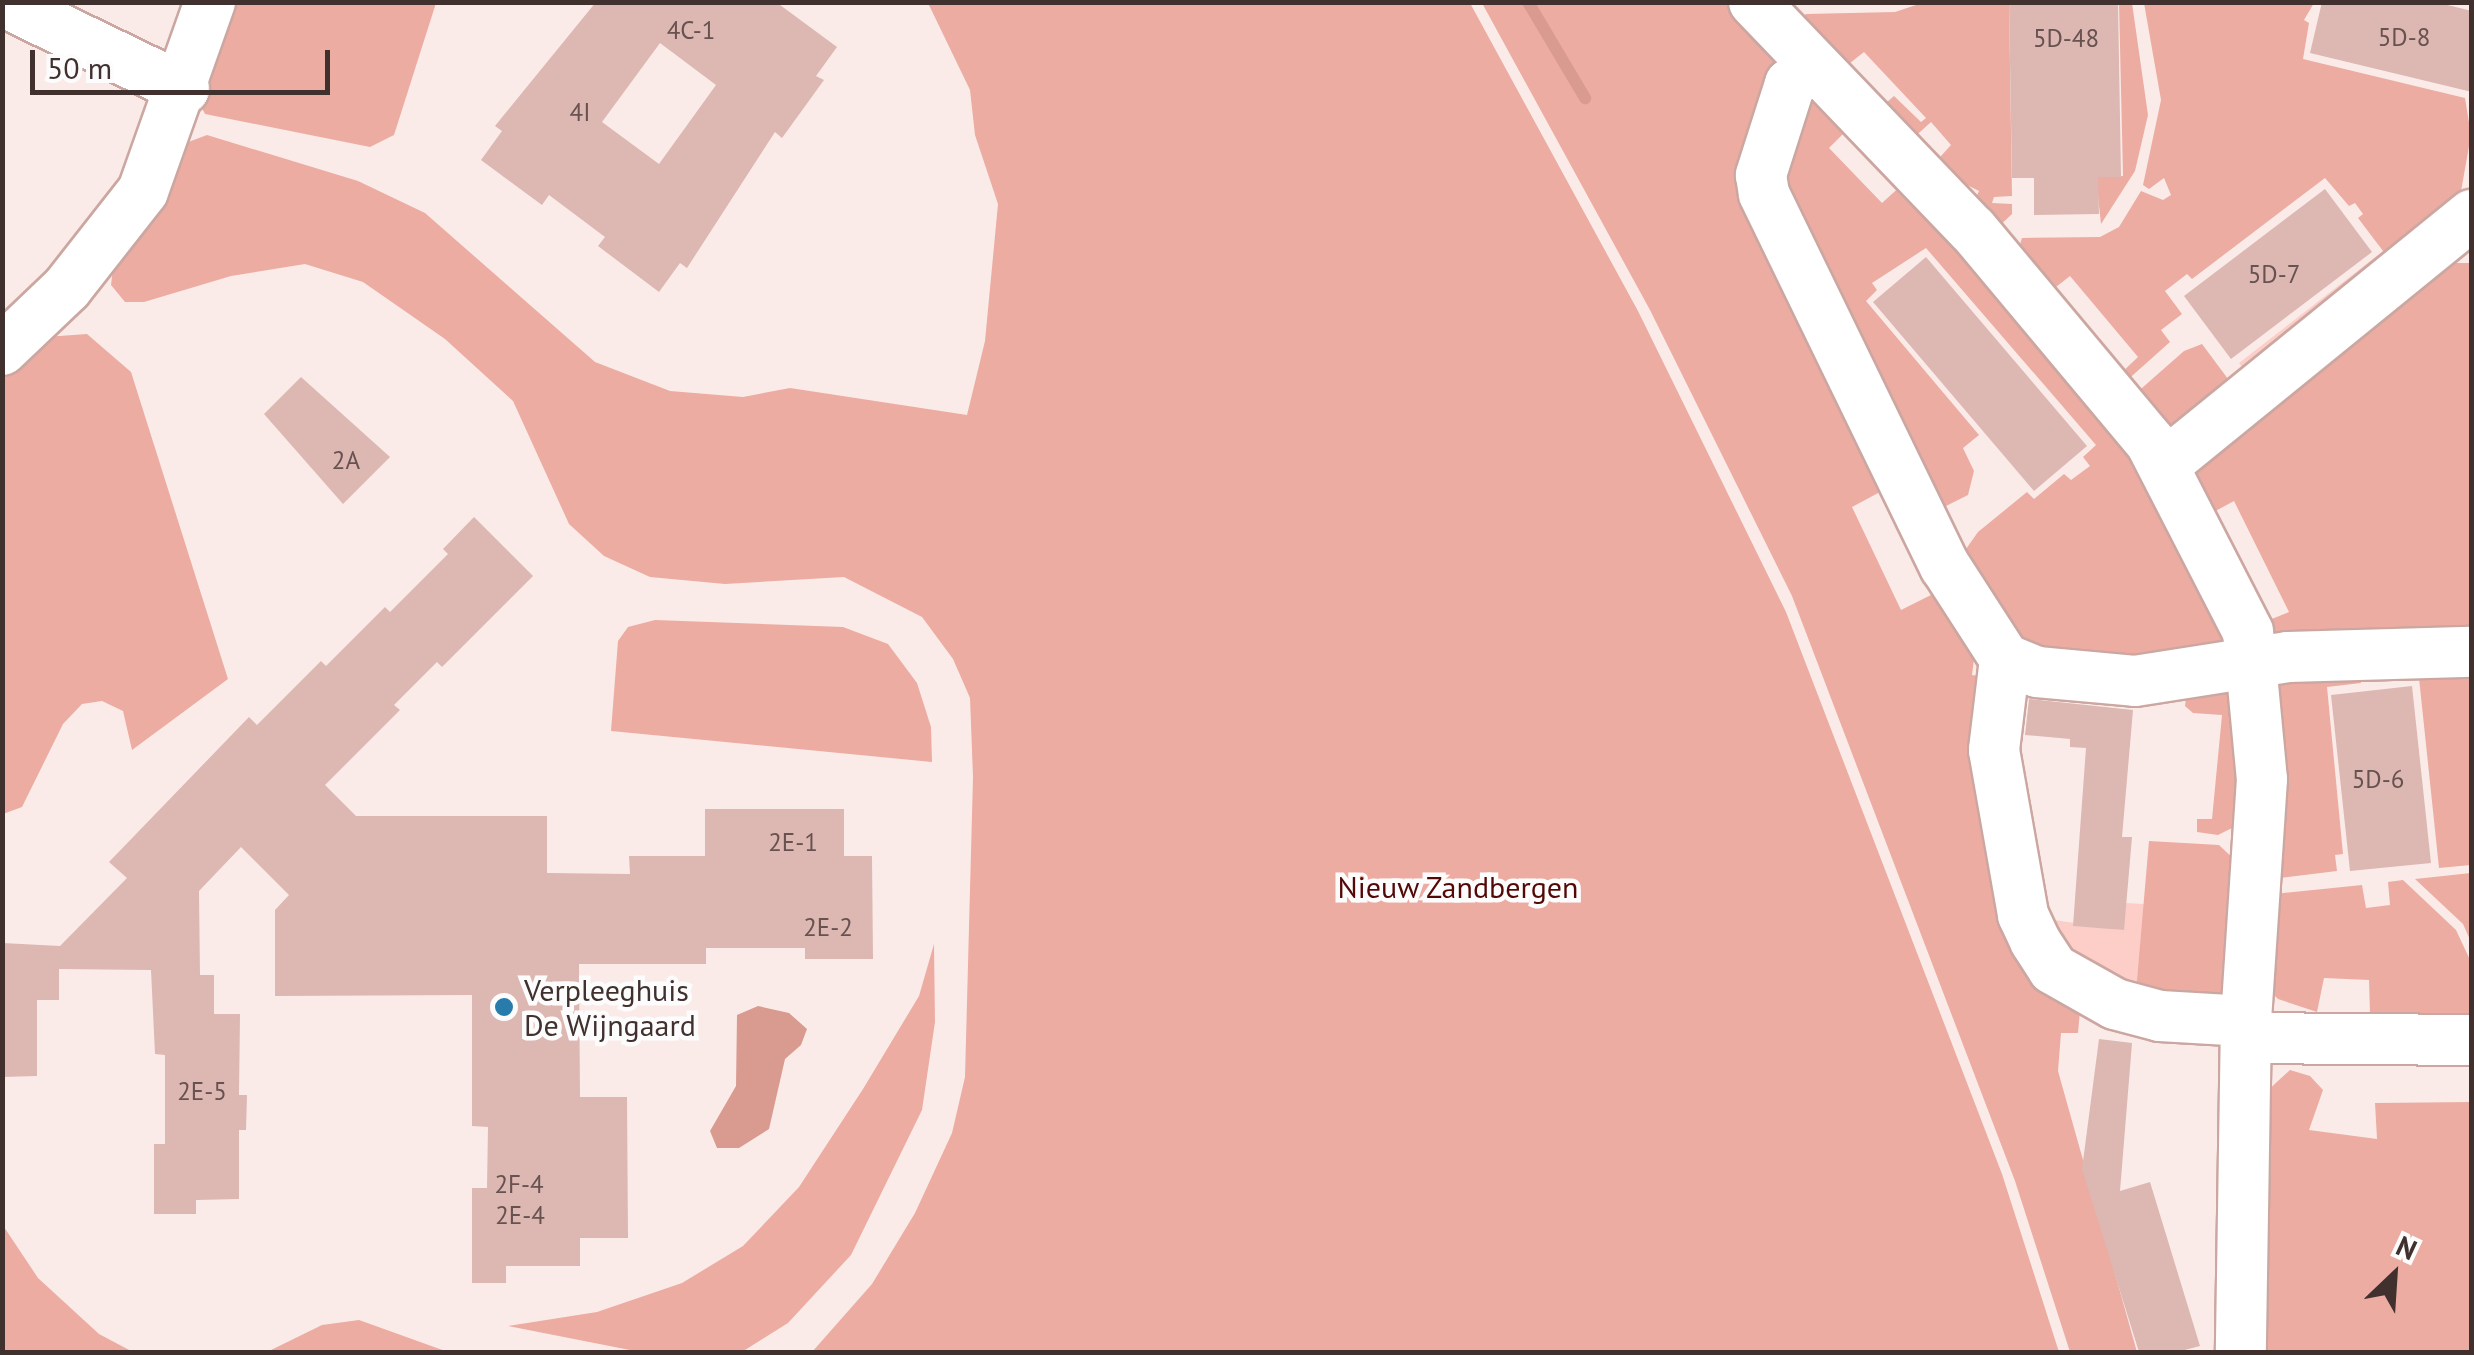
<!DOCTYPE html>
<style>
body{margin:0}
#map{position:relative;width:2474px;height:1355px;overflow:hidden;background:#faebe8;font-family:"PT Sans",sans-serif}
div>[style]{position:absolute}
.green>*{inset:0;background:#fccec7}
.forest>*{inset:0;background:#ecaca2}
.water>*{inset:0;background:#d99a90}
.stream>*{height:12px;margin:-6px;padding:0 6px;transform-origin:6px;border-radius:6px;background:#d99a90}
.building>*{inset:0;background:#ddb7b2}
.roads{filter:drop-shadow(2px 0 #cca7a1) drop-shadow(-2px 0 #cca7a1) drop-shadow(0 2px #cca7a1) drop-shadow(0 -2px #cca7a1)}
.minor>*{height:50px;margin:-25px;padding:0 25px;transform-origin:25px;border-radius:25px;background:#fff}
.dots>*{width:28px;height:28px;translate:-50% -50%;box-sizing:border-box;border:5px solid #fcfcfc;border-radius:50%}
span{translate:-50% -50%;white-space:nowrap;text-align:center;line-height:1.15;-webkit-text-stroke:9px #fcfcfc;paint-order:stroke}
.number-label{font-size:25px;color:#675250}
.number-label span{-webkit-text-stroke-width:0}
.park-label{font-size:30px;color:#540806}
.poi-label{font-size:30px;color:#40312f}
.left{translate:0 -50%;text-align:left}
.frame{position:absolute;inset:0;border:5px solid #40312f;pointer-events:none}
.north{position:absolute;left:2344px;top:1225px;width:100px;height:100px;-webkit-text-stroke:8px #fcfcfc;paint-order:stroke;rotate:25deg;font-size:28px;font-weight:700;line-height:40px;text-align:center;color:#40312f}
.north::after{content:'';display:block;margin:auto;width:35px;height:45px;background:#40312f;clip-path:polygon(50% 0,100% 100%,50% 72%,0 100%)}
.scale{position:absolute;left:30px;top:50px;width:300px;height:45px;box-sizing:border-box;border:5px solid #40312f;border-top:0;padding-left:12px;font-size:30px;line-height:35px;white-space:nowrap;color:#40312f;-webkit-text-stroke:8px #fcfcfc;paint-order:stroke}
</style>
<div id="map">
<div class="green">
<div style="clip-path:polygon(2383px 251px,2396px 268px,2252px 380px,2239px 363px)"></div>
<div style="clip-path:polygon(2126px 903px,2144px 904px,2136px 991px,2097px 980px,2040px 918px,2123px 930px)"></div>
</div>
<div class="forest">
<div style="clip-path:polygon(1580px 2px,1730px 3px,1791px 67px,1748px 185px,1893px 485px,1852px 507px,1901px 610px,1947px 587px,1989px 659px,1974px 659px,1972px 675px,1990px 678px,1994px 809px,2081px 1000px,2078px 1033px,2061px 1033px,2058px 1071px,2137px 1352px,2070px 1352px,2015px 1181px,1792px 596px,1650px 310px,1482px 3px)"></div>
<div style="clip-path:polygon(230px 3px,436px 3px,394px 135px,370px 147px,205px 114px,199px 102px)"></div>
<div style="clip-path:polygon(928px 3px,1470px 3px,1638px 311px,1786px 612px,2002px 1174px,2059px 1352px,812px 1352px,872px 1284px,915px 1213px,952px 1133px,965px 1077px,973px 777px,970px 698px,953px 659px,922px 617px,844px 577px,725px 584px,650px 577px,604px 556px,569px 524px,513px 401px,445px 339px,363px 282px,305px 264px,231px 276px,144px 302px,125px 302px,111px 285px,114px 259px,183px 144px,207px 135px,358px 181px,425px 213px,595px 362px,670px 391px,743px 397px,790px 388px,967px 415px,985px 341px,998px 204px,975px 135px,970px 90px)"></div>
<div style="clip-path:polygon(1922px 3px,2009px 3px,2012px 196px,1994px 197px,1992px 203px,2012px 204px,2012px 214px,1994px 231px,1971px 208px,1979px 191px,1931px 167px,1951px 145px,1931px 122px,1909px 142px,1912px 131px,1886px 103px,1894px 96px,1921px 122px,1926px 118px,1864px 52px,1840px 71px,1795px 23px,1806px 14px,1895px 12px)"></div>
<div style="clip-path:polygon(2119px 3px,2132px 3px,2148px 115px,2135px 171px,2101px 224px,2096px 177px,2123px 176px)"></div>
<div style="clip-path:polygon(2144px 3px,2314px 3px,2304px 20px,2309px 23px,2303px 59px,2465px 98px,2471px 135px,2457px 214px,2396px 268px,2358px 218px,2363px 214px,2355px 203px,2349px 206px,2325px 178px,2192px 279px,2187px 274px,2165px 291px,2182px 314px,2161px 330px,2170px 342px,2124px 383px,2118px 376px,2138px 357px,2070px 276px,2047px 294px,2016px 257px,2022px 238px,2100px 237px,2119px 227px,2141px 191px,2163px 200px,2171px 195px,2164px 178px,2149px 189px,2143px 185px,2161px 100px)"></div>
<div style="clip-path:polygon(1812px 88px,1849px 128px,1829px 148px,1882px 203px,1904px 183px,2129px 440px,2229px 641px,2224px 654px,2028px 659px,1961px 556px,1978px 532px,2027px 492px,2034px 499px,2064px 474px,2071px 480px,2090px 466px,2083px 457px,2096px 445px,1926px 248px,1872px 283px,1877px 290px,1866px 301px,1979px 435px,1963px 448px,1974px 471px,1968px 495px,1944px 507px,1774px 191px)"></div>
<div style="clip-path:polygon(2449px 263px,2471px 263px,2471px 638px,2285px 643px,2264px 622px,2289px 612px,2234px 501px,2210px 514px,2191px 480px,2197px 458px)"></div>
<div style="clip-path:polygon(87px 334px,131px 372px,228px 679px,132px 750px,123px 711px,102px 701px,82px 704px,63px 724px,22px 807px,3px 814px,3px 375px,25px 348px,45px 337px)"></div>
<div style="clip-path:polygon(2202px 344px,2237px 391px,2188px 430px,2162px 429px,2134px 395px,2184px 351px)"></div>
<div style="clip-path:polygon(655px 620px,843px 627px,888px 644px,917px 683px,931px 727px,932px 762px,611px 731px,618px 641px,628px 627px)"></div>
<div style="clip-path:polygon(2471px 662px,2471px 865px,2439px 868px,2419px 678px,2380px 681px,2378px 674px)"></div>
<div style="clip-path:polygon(2289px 668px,2360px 676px,2361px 683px,2327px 687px,2343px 854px,2335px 855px,2337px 871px,2272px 879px,2276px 690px)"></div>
<div style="clip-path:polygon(2217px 684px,2238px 695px,2238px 825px,2218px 835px,2197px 832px,2197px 819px,2212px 819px,2222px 715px,2193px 713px,2185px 706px,2187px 691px)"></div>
<div style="clip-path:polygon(2149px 841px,2219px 845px,2236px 861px,2222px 1001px,2136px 991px)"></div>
<div style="clip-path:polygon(2471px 873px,2472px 873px,2471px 942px,2463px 924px,2415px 879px)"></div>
<div style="clip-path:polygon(2403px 880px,2456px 930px,2471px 962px,2471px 1014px,2370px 1013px,2369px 980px,2324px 978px,2317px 1012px,2278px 999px,2270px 991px,2274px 894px,2362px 885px,2366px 908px,2390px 905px,2388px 882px)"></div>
<div style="clip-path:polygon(934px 944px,935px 1022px,922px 1110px,851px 1255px,788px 1323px,745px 1350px,718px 1352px,640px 1352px,508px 1326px,597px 1312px,682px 1283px,743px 1246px,799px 1187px,863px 1089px,919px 996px)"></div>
<div style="clip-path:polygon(2290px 1070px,2310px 1076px,2323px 1090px,2309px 1130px,2377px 1139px,2375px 1103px,2471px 1102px,2471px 1352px,2258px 1352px,2266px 1092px)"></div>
<div style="clip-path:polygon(2px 1224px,38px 1278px,99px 1334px,133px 1352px,3px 1352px)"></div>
<div style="clip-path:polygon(359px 1320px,448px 1352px,267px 1352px,322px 1325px)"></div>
</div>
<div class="water">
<div style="clip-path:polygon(758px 1006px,789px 1013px,807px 1029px,801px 1045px,785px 1059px,769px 1129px,739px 1148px,717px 1148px,710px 1131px,736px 1086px,737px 1015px)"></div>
</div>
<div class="stream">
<div style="left:1528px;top:2px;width:112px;rotate:59.3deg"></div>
</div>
<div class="building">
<div style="clip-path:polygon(evenodd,596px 2px,776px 2px,837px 47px,816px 76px,824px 80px,782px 138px,775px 132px,687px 268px,680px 263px,659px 292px,598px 246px,605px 237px,549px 195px,542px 205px,481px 160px,502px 131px,495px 126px,596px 2px,660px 43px,716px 85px,659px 164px,602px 122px,660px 43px)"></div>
<div style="clip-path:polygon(2009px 2px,2118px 2px,2121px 177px,2098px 177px,2099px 214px,2034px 215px,2034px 178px,2012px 178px)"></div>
<div style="clip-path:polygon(2322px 2px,2435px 2px,2472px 11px,2472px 92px,2310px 53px)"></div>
<div style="clip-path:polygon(2325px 189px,2372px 252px,2231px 359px,2184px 296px)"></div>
<div style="clip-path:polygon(1926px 257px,2087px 446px,2034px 491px,1873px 302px)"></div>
<div style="clip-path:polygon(301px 377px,390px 457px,343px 504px,264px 414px)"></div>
<div style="clip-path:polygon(474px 517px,533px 576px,442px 667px,437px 662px,394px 705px,400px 710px,325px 785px,356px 816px,547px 816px,547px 873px,630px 874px,629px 856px,705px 856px,705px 809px,844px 809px,844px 856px,872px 856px,873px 959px,805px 959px,805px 948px,706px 948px,706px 964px,579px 964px,580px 1097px,627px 1097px,628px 1238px,580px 1238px,580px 1266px,506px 1266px,506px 1283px,472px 1283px,472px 1188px,487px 1188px,488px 1127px,472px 1126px,472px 995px,275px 996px,275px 910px,289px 895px,241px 847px,199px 891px,200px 975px,214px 975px,214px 1014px,240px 1014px,239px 1095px,247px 1095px,246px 1130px,239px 1130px,239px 1199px,196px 1200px,196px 1214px,154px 1214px,154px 1144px,165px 1144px,165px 1055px,155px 1054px,151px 970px,59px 969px,59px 1000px,37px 1000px,37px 1076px,2px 1077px,2px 943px,60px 946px,127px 878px,109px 862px,249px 717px,257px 725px,321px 661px,326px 666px,385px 607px,390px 612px,448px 554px,443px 549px)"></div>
<div style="clip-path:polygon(2412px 686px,2431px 863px,2350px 871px,2331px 695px)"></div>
<div style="clip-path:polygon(2029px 699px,2133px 710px,2122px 837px,2132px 837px,2124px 930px,2073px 926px,2086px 748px,2070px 747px,2070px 739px,2025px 735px)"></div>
<div style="clip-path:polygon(2099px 1039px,2132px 1043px,2120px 1191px,2150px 1182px,2200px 1346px,2177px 1352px,2139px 1352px,2082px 1169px)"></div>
</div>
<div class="roads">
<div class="minor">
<div style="left:4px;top:2px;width:200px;rotate:25.8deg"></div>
<div style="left:1754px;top:2px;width:316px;rotate:46.2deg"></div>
<div style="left:1973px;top:230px;width:278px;rotate:50.1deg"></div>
<div style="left:2151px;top:443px;width:212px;rotate:62.8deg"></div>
<div style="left:2248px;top:632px;width:148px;rotate:84.6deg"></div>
<div style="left:2262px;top:779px;width:243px;rotate:93.8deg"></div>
<div style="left:2246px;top:1021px;width:331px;rotate:90.9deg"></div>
<div style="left:1814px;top:66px;width:30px;rotate:143deg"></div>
<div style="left:1790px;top:84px;width:96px;rotate:107.7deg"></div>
<div style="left:1761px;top:175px;width:19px;rotate:81deg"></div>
<div style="left:1764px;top:194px;width:414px;rotate:64.1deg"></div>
<div style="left:1945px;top:566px;width:111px;rotate:57.2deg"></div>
<div style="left:2005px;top:659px;width:35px;rotate:22deg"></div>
<div style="left:2037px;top:672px;width:98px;rotate:5.2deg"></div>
<div style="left:2135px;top:681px;width:155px;rotate:-8.9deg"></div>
<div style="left:2288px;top:657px;width:184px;rotate:-1.6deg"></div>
<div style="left:2px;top:350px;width:90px;rotate:-43.6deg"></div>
<div style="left:67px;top:288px;width:123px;rotate:-51.9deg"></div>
<div style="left:143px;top:191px;width:201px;rotate:-70.5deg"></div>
<div style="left:2164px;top:465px;width:397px;rotate:-39.1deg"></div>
<div style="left:2005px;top:659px;width:92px;rotate:96.9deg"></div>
<div style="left:1994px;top:750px;width:168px;rotate:80deg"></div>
<div style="left:2023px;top:915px;width:29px;rotate:65deg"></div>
<div style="left:2035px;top:941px;width:33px;rotate:57deg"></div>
<div style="left:2053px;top:969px;width:71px;rotate:29.4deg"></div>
<div style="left:2115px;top:1004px;width:47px;rotate:14.9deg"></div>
<div style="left:2160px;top:1016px;width:86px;rotate:3.3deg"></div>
<div style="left:2246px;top:1038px;width:226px;rotate:0.5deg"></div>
</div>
</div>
<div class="dots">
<div style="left:504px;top:1007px;background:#277cab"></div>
</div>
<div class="number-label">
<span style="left:691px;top:30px">4C-1</span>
<span style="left:2404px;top:37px">5D-8</span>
<span style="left:2066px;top:38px">5D-48</span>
<span style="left:580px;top:112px">4I</span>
<span style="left:2274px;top:274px">5D-7</span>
<span style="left:346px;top:460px">2A</span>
<span style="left:2378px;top:779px">5D-6</span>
<span style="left:793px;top:842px">2E-1</span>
<span style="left:828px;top:927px">2E-2</span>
<span style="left:202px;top:1091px">2E-5</span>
<span style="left:519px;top:1184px">2F-4</span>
<span style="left:520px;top:1215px">2E-4</span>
</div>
<div class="park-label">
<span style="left:1458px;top:887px">Nieuw Zandbergen</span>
</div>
<div class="poi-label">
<span class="left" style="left:524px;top:1007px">Verpleeghuis<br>De Wijngaard</span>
</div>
<div class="frame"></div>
<div class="north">N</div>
<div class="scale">50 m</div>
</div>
